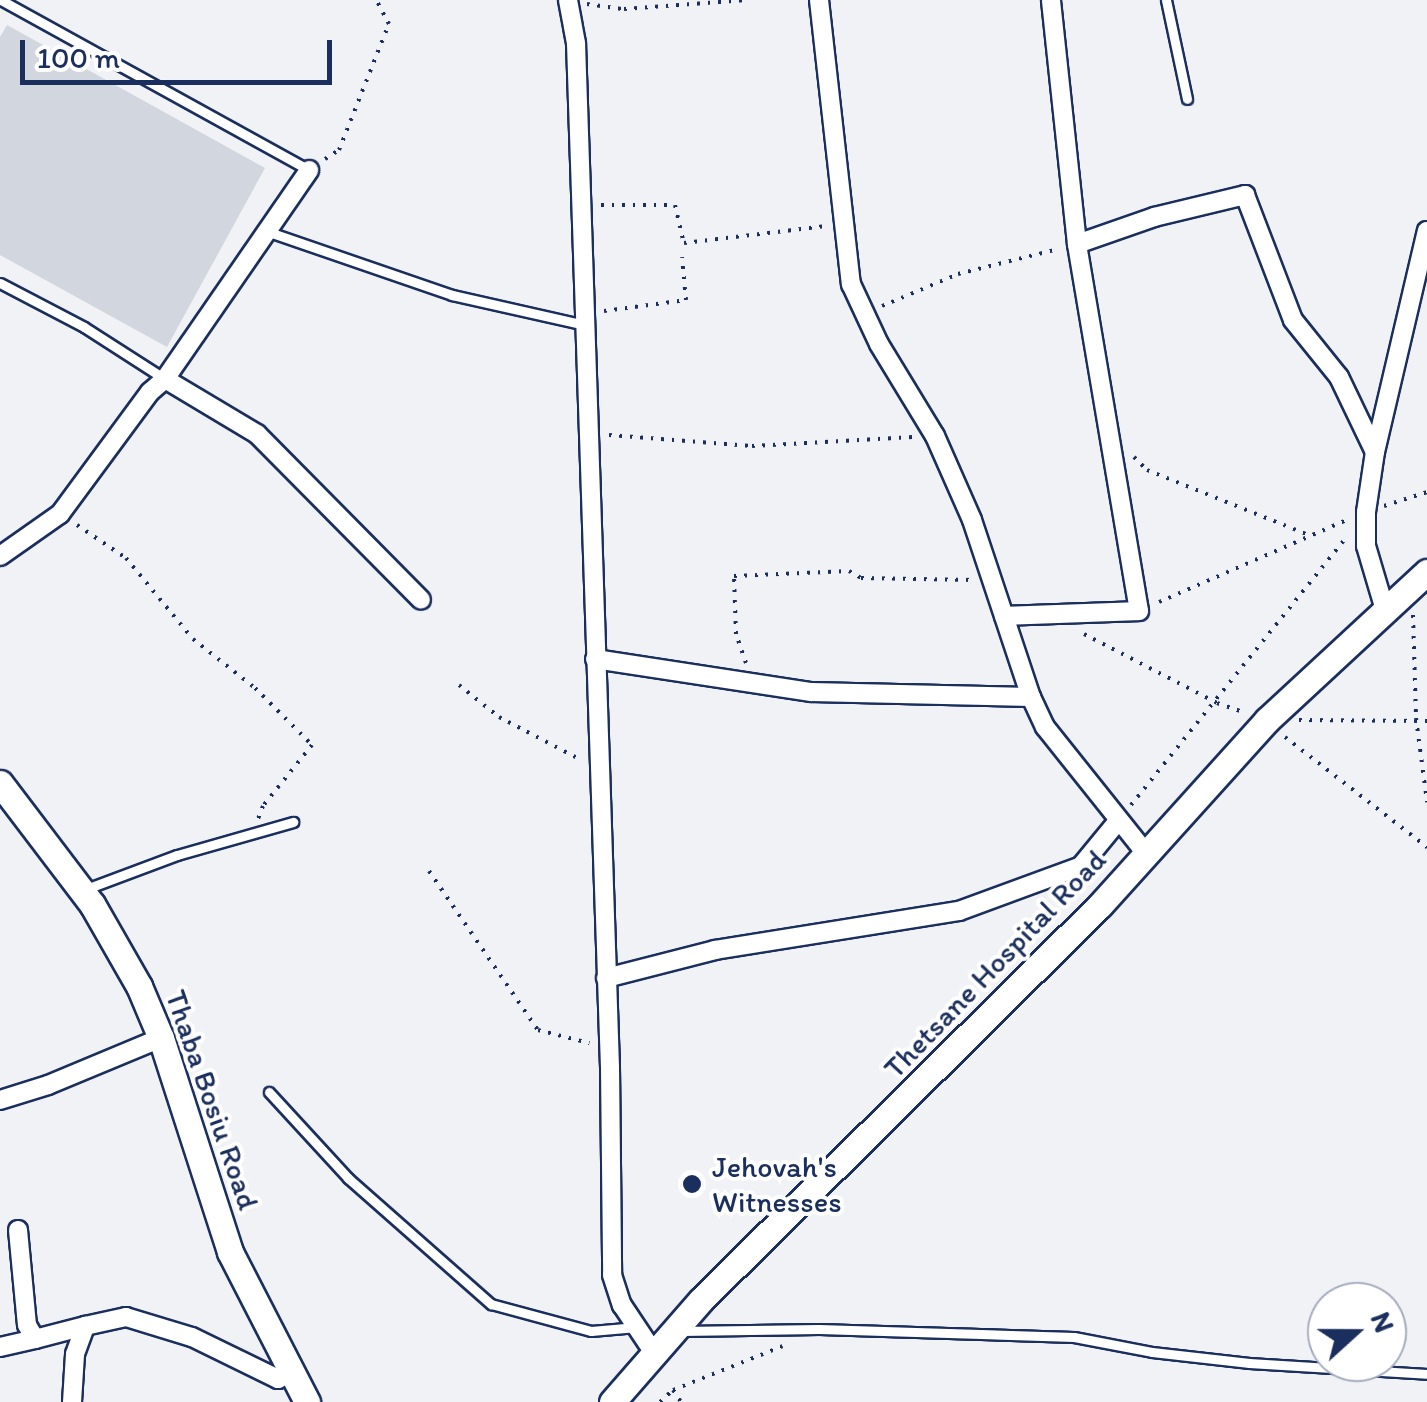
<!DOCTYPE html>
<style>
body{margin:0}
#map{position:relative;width:1427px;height:1402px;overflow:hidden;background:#f1f2f5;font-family:Itim,sans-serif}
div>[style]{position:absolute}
.green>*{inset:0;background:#d2d6df}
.path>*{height:4px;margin-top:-2px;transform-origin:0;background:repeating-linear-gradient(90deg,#1b2f5e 0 2.5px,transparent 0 10.5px)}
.roads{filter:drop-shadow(2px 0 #1b2f5e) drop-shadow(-2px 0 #1b2f5e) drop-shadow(0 2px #1b2f5e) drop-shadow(0 -2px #1b2f5e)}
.lane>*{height:9px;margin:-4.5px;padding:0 4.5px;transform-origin:4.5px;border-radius:4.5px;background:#fff}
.street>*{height:18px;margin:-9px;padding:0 9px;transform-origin:9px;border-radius:9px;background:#fff}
.secondary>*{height:25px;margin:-12.5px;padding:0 12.5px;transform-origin:12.5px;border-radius:12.5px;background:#fff}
.dots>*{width:28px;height:28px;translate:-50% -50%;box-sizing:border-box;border:5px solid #fff;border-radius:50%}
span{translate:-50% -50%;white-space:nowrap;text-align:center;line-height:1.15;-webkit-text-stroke:8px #fff;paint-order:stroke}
.street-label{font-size:30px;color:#1b2f5e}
.poi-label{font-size:30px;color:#1b2f5e}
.left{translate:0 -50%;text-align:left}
.north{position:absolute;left:1307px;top:1282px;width:100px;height:100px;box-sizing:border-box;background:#fff;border:2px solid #a4acbf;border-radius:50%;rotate:69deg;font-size:28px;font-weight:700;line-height:40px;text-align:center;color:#1b2f5e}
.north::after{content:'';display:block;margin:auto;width:35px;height:45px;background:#1b2f5e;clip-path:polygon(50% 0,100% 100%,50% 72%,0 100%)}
.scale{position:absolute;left:20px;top:40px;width:312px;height:45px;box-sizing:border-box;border:5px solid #1b2f5e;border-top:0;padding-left:12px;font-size:30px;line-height:35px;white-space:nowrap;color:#1b2f5e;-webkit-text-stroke:8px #fff;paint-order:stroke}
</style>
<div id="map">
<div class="green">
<div style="clip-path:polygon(7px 25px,265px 168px,167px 347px,0 255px,0 37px)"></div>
</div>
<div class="path">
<div style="left:587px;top:4px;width:37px;rotate:8deg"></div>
<div style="left:624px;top:9px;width:123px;rotate:-4.2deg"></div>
<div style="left:325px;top:159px;width:17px;rotate:-33deg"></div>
<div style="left:339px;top:150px;width:136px;rotate:-68.4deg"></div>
<div style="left:389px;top:24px;width:27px;rotate:-118deg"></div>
<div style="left:601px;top:205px;width:74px"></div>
<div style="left:675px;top:205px;width:39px;rotate:77deg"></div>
<div style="left:684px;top:243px;width:143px;rotate:-6.8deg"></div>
<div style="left:882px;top:306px;width:82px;rotate:-22.8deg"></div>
<div style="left:958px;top:274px;width:103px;rotate:-14deg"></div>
<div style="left:604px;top:311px;width:83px;rotate:-7.6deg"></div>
<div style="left:686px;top:300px;width:43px;rotate:-95.3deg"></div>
<div style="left:609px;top:435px;width:143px;rotate:4.4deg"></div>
<div style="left:752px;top:446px;width:161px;rotate:-3.2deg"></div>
<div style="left:1134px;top:457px;width:18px;rotate:45deg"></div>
<div style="left:1147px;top:470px;width:177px;rotate:21.9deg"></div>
<div style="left:1384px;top:506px;width:45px;rotate:-18deg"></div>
<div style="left:77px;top:525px;width:59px;rotate:34deg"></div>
<div style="left:126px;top:558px;width:105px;rotate:50.4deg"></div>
<div style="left:193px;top:639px;width:79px;rotate:38.3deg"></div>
<div style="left:255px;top:688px;width:81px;rotate:45deg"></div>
<div style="left:312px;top:745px;width:78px;rotate:128.8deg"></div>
<div style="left:263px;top:806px;width:14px;rotate:111deg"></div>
<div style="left:1159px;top:602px;width:205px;rotate:-23.6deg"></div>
<div style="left:1413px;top:615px;width:103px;rotate:88.3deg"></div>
<div style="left:1416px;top:718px;width:85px;rotate:82.5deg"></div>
<div style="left:1084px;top:634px;width:150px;rotate:27.4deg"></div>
<div style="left:1217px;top:703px;width:31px;rotate:19deg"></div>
<div style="left:746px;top:663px;width:31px;rotate:-109deg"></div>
<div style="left:736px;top:634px;width:58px;rotate:-92deg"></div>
<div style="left:734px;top:576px;width:115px;rotate:-2.5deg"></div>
<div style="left:849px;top:571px;width:14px;rotate:30deg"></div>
<div style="left:861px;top:578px;width:113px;rotate:1deg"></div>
<div style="left:459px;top:685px;width:51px;rotate:38.7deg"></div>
<div style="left:499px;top:717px;width:90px;rotate:27.7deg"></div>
<div style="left:1299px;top:720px;width:128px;rotate:0.4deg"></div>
<div style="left:1285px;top:737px;width:180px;rotate:37.8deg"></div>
<div style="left:1131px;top:805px;width:345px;rotate:-51.2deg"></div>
<div style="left:429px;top:871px;width:193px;rotate:55.6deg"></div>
<div style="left:538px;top:1030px;width:53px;rotate:14.3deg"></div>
<div style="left:673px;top:1390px;width:14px;rotate:56deg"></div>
<div style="left:660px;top:1402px;width:18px;rotate:-43deg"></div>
<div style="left:673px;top:1390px;width:118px;rotate:-21.8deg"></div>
</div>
<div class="roads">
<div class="lane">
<div style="left:1px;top:0;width:352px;rotate:28.9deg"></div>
<div style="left:1166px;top:0;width:101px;rotate:78deg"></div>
<div style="left:266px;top:231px;width:197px;rotate:19deg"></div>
<div style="left:452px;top:295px;width:136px;rotate:12.7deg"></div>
<div style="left:0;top:283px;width:95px;rotate:27.6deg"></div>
<div style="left:84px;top:327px;width:96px;rotate:32.7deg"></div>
<div style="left:86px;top:889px;width:97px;rotate:-20.5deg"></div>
<div style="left:177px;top:855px;width:121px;rotate:-15.9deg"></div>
<div style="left:269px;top:1092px;width:117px;rotate:47.4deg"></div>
<div style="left:348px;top:1178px;width:191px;rotate:41.4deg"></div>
<div style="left:491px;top:1304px;width:104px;rotate:15.1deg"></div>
<div style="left:591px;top:1331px;width:46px;rotate:-5deg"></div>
<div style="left:681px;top:1331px;width:138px;rotate:-0.8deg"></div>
<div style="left:819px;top:1329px;width:255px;rotate:1.8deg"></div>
<div style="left:1074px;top:1337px;width:79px;rotate:10.9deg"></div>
<div style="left:1152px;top:1352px;width:98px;rotate:6.5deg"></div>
<div style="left:1249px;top:1363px;width:178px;rotate:3.5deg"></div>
</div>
<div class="street">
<div style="left:568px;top:0;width:44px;rotate:79.5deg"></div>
<div style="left:576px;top:43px;width:1025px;rotate:88.1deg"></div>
<div style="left:610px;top:1067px;width:208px;rotate:89.4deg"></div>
<div style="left:612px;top:1275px;width:32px;rotate:72deg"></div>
<div style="left:622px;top:1305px;width:58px;rotate:56.3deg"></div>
<div style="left:819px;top:0;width:286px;rotate:83.6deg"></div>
<div style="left:851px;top:284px;width:66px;rotate:65deg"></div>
<div style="left:879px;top:344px;width:108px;rotate:58.7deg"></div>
<div style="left:935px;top:436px;width:92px;rotate:66.2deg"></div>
<div style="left:972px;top:520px;width:187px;rotate:71.6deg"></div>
<div style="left:1031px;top:697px;width:33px;rotate:65deg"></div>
<div style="left:1045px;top:727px;width:164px;rotate:51.4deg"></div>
<div style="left:1077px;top:244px;width:82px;rotate:-19.3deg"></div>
<div style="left:1154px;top:217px;width:94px;rotate:-13.6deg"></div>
<div style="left:1245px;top:195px;width:134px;rotate:69deg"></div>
<div style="left:1293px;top:320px;width:73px;rotate:51.1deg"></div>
<div style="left:1339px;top:377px;width:83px;rotate:64.4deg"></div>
<div style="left:165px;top:379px;width:107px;rotate:30.9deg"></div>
<div style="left:257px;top:434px;width:233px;rotate:45.3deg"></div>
<div style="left:0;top:556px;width:73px;rotate:-35deg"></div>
<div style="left:60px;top:514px;width:152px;rotate:-53.6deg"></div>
<div style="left:150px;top:392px;width:20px;rotate:-41deg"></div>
<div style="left:165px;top:379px;width:254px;rotate:-55.4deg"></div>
<div style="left:1385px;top:610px;width:67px;rotate:-106.5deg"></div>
<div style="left:1366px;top:546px;width:34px;rotate:-90deg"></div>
<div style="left:1366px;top:512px;width:61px;rotate:-81.5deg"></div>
<div style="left:1375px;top:452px;width:227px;rotate:-76.8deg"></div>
<div style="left:1004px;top:616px;width:135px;rotate:-2.1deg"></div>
<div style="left:1139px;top:611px;width:372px;rotate:-99.6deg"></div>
<div style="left:1077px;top:244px;width:245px;rotate:-96.1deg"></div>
<div style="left:595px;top:659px;width:219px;rotate:8.7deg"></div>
<div style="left:811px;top:692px;width:220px;rotate:1.3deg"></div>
<div style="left:606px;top:978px;width:113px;rotate:-14.4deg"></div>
<div style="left:715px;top:950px;width:247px;rotate:-9.1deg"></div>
<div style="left:959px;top:911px;width:130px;rotate:-20.2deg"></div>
<div style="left:1081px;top:866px;width:58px;rotate:-50.6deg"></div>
<div style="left:0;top:1100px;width:50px;rotate:-17.4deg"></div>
<div style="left:48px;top:1085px;width:122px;rotate:-22.6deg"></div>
<div style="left:18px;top:1230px;width:95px;rotate:84.6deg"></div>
<div style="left:27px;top:1325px;width:16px;rotate:60deg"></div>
<div style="left:35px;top:1339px;width:52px;rotate:-14.6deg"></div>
<div style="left:0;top:1347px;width:36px;rotate:-13deg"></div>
<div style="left:72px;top:1402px;width:48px;rotate:-86.4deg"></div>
<div style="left:75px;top:1354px;width:30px;rotate:-70deg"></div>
<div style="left:85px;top:1326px;width:42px;rotate:-12.4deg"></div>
<div style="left:126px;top:1317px;width:69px;rotate:16.9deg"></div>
<div style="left:192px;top:1337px;width:96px;rotate:26deg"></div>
<div style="left:278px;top:1379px;width:14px;rotate:-36deg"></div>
</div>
<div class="secondary">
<div style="left:0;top:783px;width:152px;rotate:52.8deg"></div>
<div style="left:92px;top:904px;width:95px;rotate:60.2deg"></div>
<div style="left:139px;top:986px;width:56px;rotate:67.1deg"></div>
<div style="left:161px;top:1038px;width:225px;rotate:72.1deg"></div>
<div style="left:230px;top:1252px;width:169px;rotate:62.8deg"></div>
<div style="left:612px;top:1402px;width:135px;rotate:-48.9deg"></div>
<div style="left:701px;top:1300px;width:561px;rotate:-44.71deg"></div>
<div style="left:1100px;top:905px;width:249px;rotate:-47.9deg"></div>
<div style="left:1267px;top:720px;width:218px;rotate:-42.8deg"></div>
</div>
</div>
<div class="dots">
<div style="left:692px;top:1184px;background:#1b2f5e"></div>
</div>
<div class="street-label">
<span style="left:995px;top:964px;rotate:-46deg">Thetsane Hospital Road</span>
<span style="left:212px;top:1100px;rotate:71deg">Thaba Bosiu Road</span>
</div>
<div class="poi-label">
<span class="left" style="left:712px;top:1184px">Jehovah's<br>Witnesses</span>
</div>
<div class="north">N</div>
<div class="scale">100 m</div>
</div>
